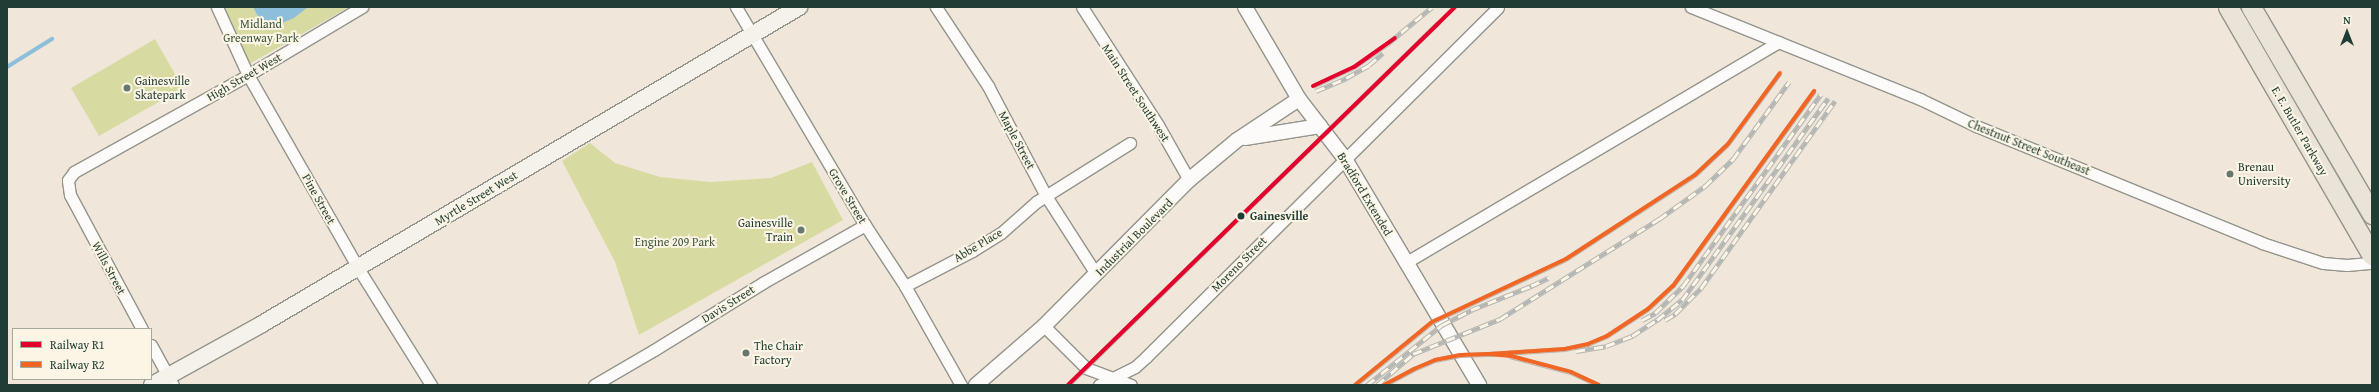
<!DOCTYPE html>
<style>
body{margin:0}
#map{position:relative;width:2379px;height:392px;overflow:hidden;background:#f0e7da;font-family:"Gentium Book Plus",serif}
div>[style]{position:absolute}
.green>*{inset:0;background:#d8dba1}
.water>*{inset:0;background:#8dbfdb}
.stream>*{height:3.5px;margin:-1.75px;padding:0 1.75px;transform-origin:1.75px;border-radius:1.75px;background:#8dbfdb}
.roads{filter:drop-shadow(1px 0 #93948c) drop-shadow(-1px 0 #93948c) drop-shadow(0 1px #93948c) drop-shadow(0 -1px #93948c)}
.minor>*{height:11px;margin:-5.5px;padding:0 5.5px;transform-origin:5.5px;border-radius:5.5px;background:#fdfbf9}
.tertiary>*{height:14px;margin:-7px;padding:0 7px;transform-origin:7px;border-radius:7px;background:#fdfbf9}
.secondary>*{height:16px;margin:-8px;padding:0 8px;transform-origin:8px;border-radius:8px;background:#f5f1eb}
.trunk>*{height:19px;margin:-9.5px;padding:0 9.5px;transform-origin:9.5px;border-radius:9.5px;background:#eae3d7}
.rail>*{height:4.5px;margin-top:-2.25px;transform-origin:0;background:repeating-linear-gradient(90deg,#fcf5e5 0 9px,#b4b6b3 0 18px);box-sizing:border-box;border-block:1px solid #b4b6b3}
.rail-1>*{height:4px;margin:-2px;padding:0 2px;transform-origin:2px;border-radius:2px;background:#e4002b}
.rail-2>*{height:4px;margin:-2px;padding:0 2px;transform-origin:2px;border-radius:2px;background:#f26522}
.dots>*{width:11px;height:11px;translate:-50% -50%;box-sizing:border-box;border:2px solid #fcf5e5;border-radius:50%}
span{translate:-50% -50%;white-space:nowrap;text-align:center;line-height:1.15;-webkit-text-stroke:4px #fcf5e5;paint-order:stroke}
.park-label{font-size:12px;color:#405b40}
.street-label{font-size:12px;color:#1f3d34}
.poi-label{font-size:12px;color:#1f3d34}
.left{translate:0 -50%;text-align:left}
.right{translate:-100% -50%;text-align:right}
.stop-label{font-size:12px;color:#1f3d34;font-weight:700}
.frame{position:absolute;inset:0;border:8px solid #1f3d34;pointer-events:none}
.legend{position:absolute;left:12px;top:328px;width:140px;height:52px;box-sizing:border-box;background:#fcf5e5;border:1px solid #a4ab9e;margin:0;padding:5px 7px;list-style:none;font-size:12px;color:#1f3d34}
.legend li{display:flex;align-items:center;gap:8px;height:20px}
.legend b{width:20px;border:1px solid #a4ab9e}
.north{position:absolute;left:2327px;top:12px;width:40px;height:40px;-webkit-text-stroke:3px #fcf5e5;paint-order:stroke;rotate:0deg;font-size:11px;font-weight:700;line-height:16px;text-align:center;color:#1f3d34}
.north::after{content:'';display:block;margin:auto;width:14px;height:18px;background:#1f3d34;clip-path:polygon(50% 0,100% 100%,50% 72%,0 100%)}
</style>
<div id="map">
<div class="green">
<div style="clip-path:polygon(223px 7px,349px 7px,249px 64px)"></div>
<div style="clip-path:polygon(155px 39px,183px 88px,99px 136px,71px 88px)"></div>
<div style="clip-path:polygon(590px 143px,615px 163px,660px 177px,711px 182px,771px 178px,812px 162px,843px 220px,639px 335px,615px 262px,562px 161px)"></div>
</div>
<div class="water">
<div style="clip-path:polygon(253px 7px,308px 7px,294px 18px,272px 27px,261px 22px)"></div>
</div>
<div class="stream">
<div style="left:7px;top:67px;width:53px;rotate:-31.9deg"></div>
</div>
<div class="roads">
<div class="minor">
<div style="left:217px;top:7px;width:75px;rotate:65.5deg"></div>
<div style="left:248px;top:75px;width:222px;rotate:60.3deg"></div>
<div style="left:358px;top:268px;width:138px;rotate:58deg"></div>
<div style="left:736px;top:7px;width:253px;rotate:59.4deg"></div>
<div style="left:865px;top:225px;width:73px;rotate:56.7deg"></div>
<div style="left:905px;top:286px;width:114px;rotate:60.5deg"></div>
<div style="left:936px;top:7px;width:95px;rotate:56.6deg"></div>
<div style="left:988px;top:86px;width:124px;rotate:62.2deg"></div>
<div style="left:1046px;top:196px;width:93px;rotate:57.3deg"></div>
<div style="left:1082px;top:7px;width:140px;rotate:57.2deg"></div>
<div style="left:1158px;top:125px;width:63px;rotate:60.6deg"></div>
<div style="left:1691px;top:7px;width:247px;rotate:21.9deg"></div>
<div style="left:1920px;top:99px;width:62px;rotate:25.7deg"></div>
<div style="left:1976px;top:126px;width:309px;rotate:22.2deg"></div>
<div style="left:2262px;top:243px;width:64px;rotate:18.2deg"></div>
<div style="left:2323px;top:263px;width:24px;rotate:5deg"></div>
<div style="left:2347px;top:265px;width:25px;rotate:-5deg"></div>
<div style="left:1405px;top:263px;width:434px;rotate:-30.6deg"></div>
<div style="left:905px;top:286px;width:76px;rotate:-27.6deg"></div>
<div style="left:972px;top:251px;width:34px;rotate:-32deg"></div>
<div style="left:1001px;top:233px;width:47px;rotate:-41.5deg"></div>
<div style="left:1036px;top:202px;width:111px;rotate:-32.1deg"></div>
<div style="left:1044px;top:326px;width:59px;rotate:45deg"></div>
<div style="left:1086px;top:368px;width:48px;rotate:20.7deg"></div>
<div style="left:142px;top:329px;width:152px;rotate:-118.2deg"></div>
<div style="left:70px;top:195px;width:15px;rotate:-98deg"></div>
<div style="left:68px;top:180px;width:10px;rotate:-53deg"></div>
<div style="left:74px;top:172px;width:199px;rotate:-29.1deg"></div>
<div style="left:248px;top:75px;width:133px;rotate:-30.8deg"></div>
<div style="left:151px;top:345px;width:46px;rotate:61.2deg"></div>
<div style="left:594px;top:385px;width:69px;rotate:-30.3deg"></div>
<div style="left:654px;top:350px;width:129px;rotate:-31.7deg"></div>
<div style="left:764px;top:282px;width:116px;rotate:-29.4deg"></div>
<div style="left:1099px;top:385px;width:40px;rotate:-26.6deg"></div>
<div style="left:1135px;top:367px;width:15px;rotate:-42deg"></div>
<div style="left:1146px;top:357px;width:496px;rotate:-44.8deg"></div>
</div>
<div class="tertiary">
<div style="left:1245px;top:7px;width:107px;rotate:59.6deg"></div>
<div style="left:1299px;top:99px;width:76px;rotate:52.5deg"></div>
<div style="left:1345px;top:159px;width:263px;rotate:59.3deg"></div>
<div style="left:1245px;top:138px;width:76px;rotate:-9.1deg"></div>
<div style="left:976px;top:385px;width:90px;rotate:-40.9deg"></div>
<div style="left:1044px;top:326px;width:206px;rotate:-45.2deg"></div>
<div style="left:1189px;top:180px;width:62px;rotate:-39.8deg"></div>
<div style="left:1237px;top:140px;width:74px;rotate:-33.5deg"></div>
</div>
<div class="secondary">
<div style="left:152px;top:385px;width:126px;rotate:-29deg"></div>
<div style="left:262px;top:324px;width:624px;rotate:-30.55deg"></div>
</div>
<div class="trunk">
<div style="left:2228px;top:7px;width:287px;rotate:59.9deg"></div>
<div style="left:2251px;top:7px;width:240px;rotate:59.7deg"></div>
</div>
</div>
<div class="rail">
<div style="left:1313px;top:86px;width:45px;rotate:-24.9deg"></div>
<div style="left:1354px;top:67px;width:40px;rotate:-34.9deg"></div>
<div style="left:1387px;top:44px;width:58px;rotate:-39.4deg"></div>
<div style="left:1316px;top:91px;width:33px;rotate:-23deg"></div>
<div style="left:1346px;top:78px;width:26px;rotate:-29deg"></div>
<div style="left:1369px;top:65px;width:18px;rotate:-41deg"></div>
<div style="left:1642px;top:320px;width:15px;rotate:-28deg"></div>
<div style="left:1655px;top:313px;width:39px;rotate:-44deg"></div>
<div style="left:1683px;top:286px;width:236px;rotate:-54.3deg"></div>
<div style="left:1665px;top:320px;width:12px;rotate:-31deg"></div>
<div style="left:1675px;top:314px;width:37px;rotate:-45deg"></div>
<div style="left:1701px;top:288px;width:230px;rotate:-54.4deg"></div>
<div style="left:1576px;top:351px;width:30px;rotate:-9deg"></div>
<div style="left:1606px;top:346px;width:28px;rotate:-21deg"></div>
<div style="left:1632px;top:336px;width:30px;rotate:-33deg"></div>
<div style="left:1657px;top:320px;width:32px;rotate:-39deg"></div>
<div style="left:1682px;top:300px;width:249px;rotate:-54.1deg"></div>
<div style="left:1489px;top:354px;width:76px;rotate:-3.8deg"></div>
<div style="left:1565px;top:349px;width:24px;rotate:-12deg"></div>
<div style="left:1588px;top:344px;width:21px;rotate:-23deg"></div>
<div style="left:1607px;top:336px;width:49px;rotate:-33.4deg"></div>
<div style="left:1648px;top:309px;width:34px;rotate:-43deg"></div>
<div style="left:1673px;top:286px;width:241px;rotate:-54.1deg"></div>
<div style="left:1510px;top:356px;width:63px;rotate:14.7deg"></div>
<div style="left:1571px;top:372px;width:31px;rotate:25deg"></div>
<div style="left:1068px;top:385px;width:519px;rotate:-44.38deg"></div>
<div style="left:1355px;top:385px;width:99px;rotate:-39.3deg"></div>
<div style="left:1432px;top:322px;width:148px;rotate:-25.2deg"></div>
<div style="left:1566px;top:259px;width:154px;rotate:-33.1deg"></div>
<div style="left:1695px;top:175px;width:45px;rotate:-43.2deg"></div>
<div style="left:1728px;top:144px;width:88px;rotate:-53.8deg"></div>
<div style="left:1367px;top:385px;width:96px;rotate:-38.7deg"></div>
<div style="left:1442px;top:325px;width:33px;rotate:-27deg"></div>
<div style="left:1471px;top:310px;width:65px;rotate:-21.8deg"></div>
<div style="left:1531px;top:286px;width:19px;rotate:-25deg"></div>
<div style="left:1377px;top:385px;width:48px;rotate:-40.7deg"></div>
<div style="left:1413px;top:354px;width:94px;rotate:-21.9deg"></div>
<div style="left:1500px;top:319px;width:188px;rotate:-32.2deg"></div>
<div style="left:1659px;top:219px;width:57px;rotate:-35.7deg"></div>
<div style="left:1705px;top:186px;width:39px;rotate:-44deg"></div>
<div style="left:1733px;top:159px;width:95px;rotate:-54deg"></div>
<div style="left:1384px;top:385px;width:34px;rotate:-28deg"></div>
<div style="left:1414px;top:369px;width:23px;rotate:-23deg"></div>
<div style="left:1435px;top:360px;width:26px;rotate:-11deg"></div>
<div style="left:1461px;top:355px;width:33px;rotate:-2deg"></div>
</div>
<div class="rail-1">
<div style="left:1313px;top:86px;width:45px;rotate:-24.9deg"></div>
<div style="left:1354px;top:67px;width:50px;rotate:-35.3deg"></div>
<div style="left:1068px;top:385px;width:541px;rotate:-44.33deg"></div>
</div>
<div class="rail-2">
<div style="left:1489px;top:354px;width:76px;rotate:-3.8deg"></div>
<div style="left:1565px;top:349px;width:24px;rotate:-12deg"></div>
<div style="left:1588px;top:344px;width:21px;rotate:-23deg"></div>
<div style="left:1607px;top:336px;width:49px;rotate:-33.4deg"></div>
<div style="left:1648px;top:309px;width:34px;rotate:-43deg"></div>
<div style="left:1673px;top:286px;width:241px;rotate:-54.1deg"></div>
<div style="left:1355px;top:385px;width:99px;rotate:-39.3deg"></div>
<div style="left:1432px;top:322px;width:148px;rotate:-25.2deg"></div>
<div style="left:1566px;top:259px;width:154px;rotate:-33.1deg"></div>
<div style="left:1695px;top:175px;width:45px;rotate:-43.2deg"></div>
<div style="left:1728px;top:144px;width:88px;rotate:-53.8deg"></div>
<div style="left:1384px;top:385px;width:34px;rotate:-28deg"></div>
<div style="left:1414px;top:369px;width:23px;rotate:-23deg"></div>
<div style="left:1435px;top:360px;width:26px;rotate:-11deg"></div>
<div style="left:1461px;top:355px;width:28px;rotate:-2deg"></div>
<div style="left:1489px;top:354px;width:22px;rotate:5deg"></div>
<div style="left:1511px;top:356px;width:62px;rotate:14.9deg"></div>
<div style="left:1571px;top:372px;width:31px;rotate:25deg"></div>
</div>
<div class="dots">
<div style="left:127px;top:88px;background:#68786e"></div>
<div style="left:2230px;top:174px;background:#68786e"></div>
<div style="left:1241px;top:216px;background:#1f3d34"></div>
<div style="left:801px;top:230px;background:#68786e"></div>
<div style="left:746px;top:353px;background:#68786e"></div>
</div>
<div class="park-label">
<span style="left:261px;top:31px">Midland<br>Greenway Park</span>
<span style="left:675px;top:242px">Engine 209 Park</span>
</div>
<div class="street-label">
<span style="left:244px;top:77px;rotate:-30deg">High Street West</span>
<span style="left:1136px;top:93px;rotate:57deg">Main Street Southwest</span>
<span style="left:2300px;top:131px;rotate:60deg">E. E. Butler Parkway</span>
<span style="left:1017px;top:140px;rotate:62deg">Maple Street</span>
<span style="left:2029px;top:147px;rotate:22deg">Chestnut Street Southeast</span>
<span style="left:1365px;top:194px;rotate:59deg">Bradford Extended</span>
<span style="left:848px;top:196px;rotate:59deg">Grove Street</span>
<span style="left:476px;top:198px;rotate:-31deg">Myrtle Street West</span>
<span style="left:319px;top:199px;rotate:61deg">Pine Street</span>
<span style="left:1134px;top:237px;rotate:-45deg">Industrial Boulevard</span>
<span style="left:978px;top:245px;rotate:-31deg">Abbe Place</span>
<span style="left:1239px;top:264px;rotate:-45deg">Moreno Street</span>
<span style="left:109px;top:268px;rotate:62deg">Wills Street</span>
<span style="left:728px;top:304px;rotate:-32deg">Davis Street</span>
</div>
<div class="poi-label">
<span class="left" style="left:135px;top:88px">Gainesville<br>Skatepark</span>
<span class="left" style="left:2238px;top:174px">Brenau<br>University</span>
<span class="right" style="left:793px;top:230px">Gainesville<br>Train</span>
<span class="left" style="left:754px;top:353px">The Chair<br>Factory</span>
</div>
<div class="stop-label">
<span class="left" style="left:1250px;top:216px">Gainesville</span>
</div>
<div class="frame"></div>
<ul class="legend">
<li><b style="height:5px;background:#e4002b"></b>Railway R1</li>
<li><b style="height:5px;background:#f26522"></b>Railway R2</li>
</ul>
<div class="north">N</div>
</div>
